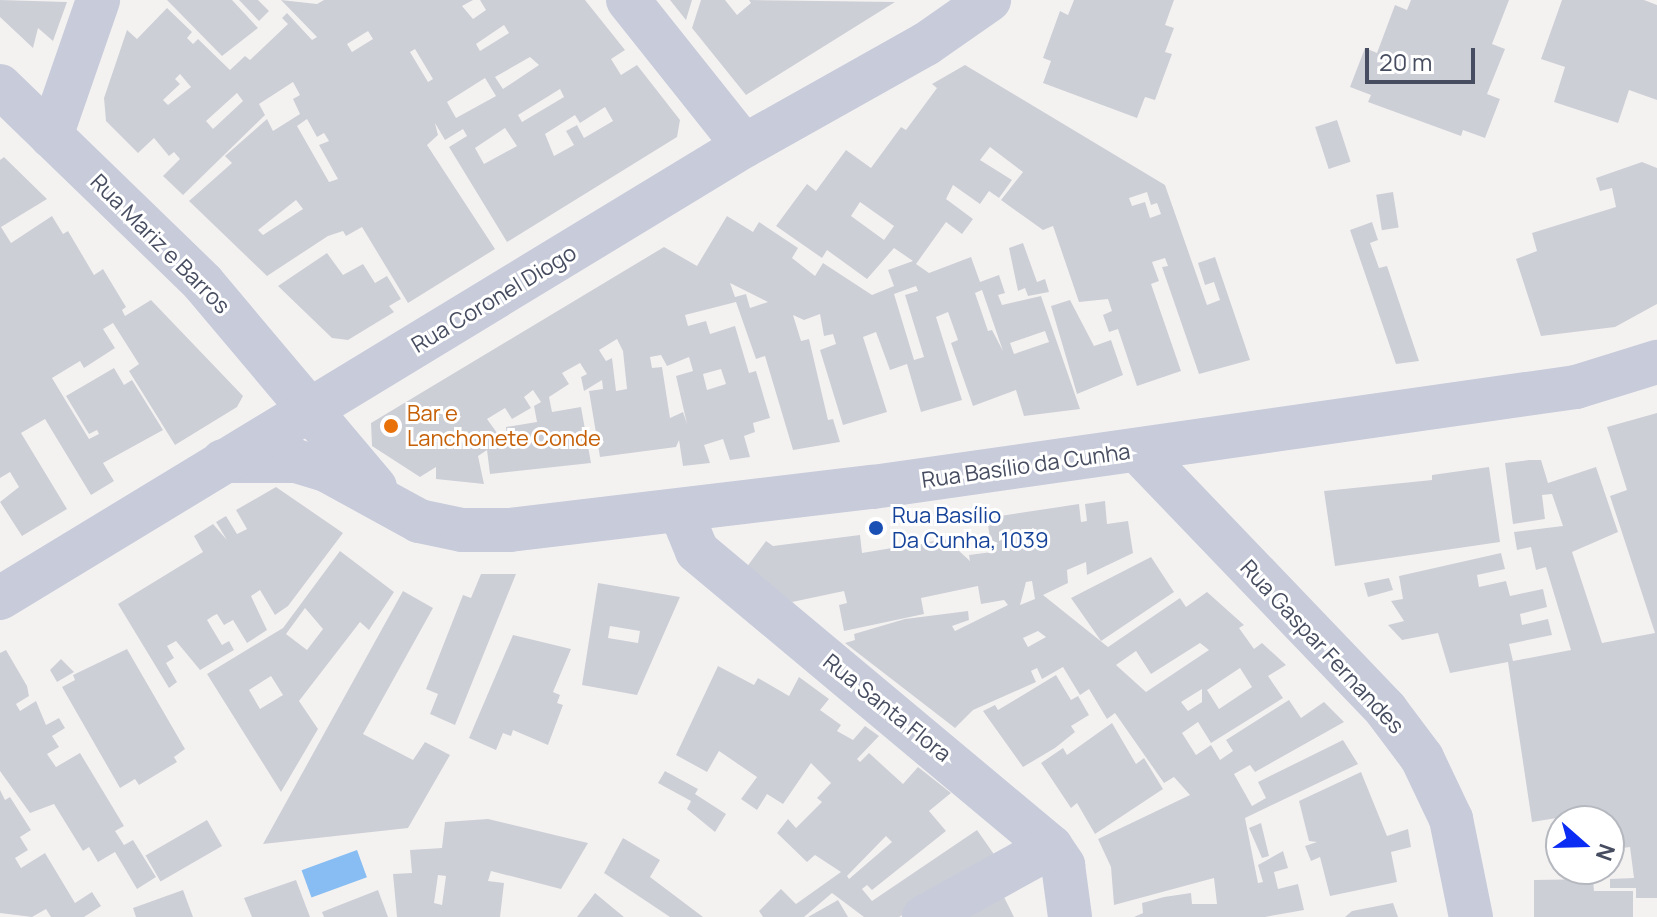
<!DOCTYPE html>
<html>
<head>
<meta charset="utf-8">
<style>
	body { margin:0 }
	#map { position:relative; width:1657px; height:917px; overflow:hidden; background:#f4f2f1; font-family:Manrope,sans-serif }
	div>[style] { position:absolute }
	[style*='--x'] { left:calc(var(--x)*1px); top:calc(var(--y)*1px); width:calc(var(--w)*1px); rotate:calc(var(--a)*1deg) }
	.water>* { inset:0; background:#87bdf3; transform-origin:0 0 }
	.building>* { inset:0; background:#cdcfd7; transform-origin:0 0 }
	.minor>* { height:44px; margin:-22px; padding:0 22px; transform-origin:22px; border-radius:22px; background:#c7cbda }
	.dots>* { width:22px; height:22px; translate:-50% -50%; box-sizing:border-box; border:4px solid #fff; border-radius:50% }
	span { translate:-50% -50%; white-space:nowrap; text-align:center; line-height:1.15; -webkit-text-stroke:6px #fff; paint-order:stroke }
	.street-label { font-size:22px; color:#474d60 }
	.food-label { font-size:22px; color:#c56008 }
	.left { translate:0 -50%; text-align:left }
	.transit-label { font-size:22px; color:#164399 }
	.north { position:absolute; left:1545px; top:805px; width:80px; height:80px; box-sizing:border-box; background:#fff; border:2px solid #b5b8bf; border-radius:50%; rotate:110deg; font-size:22px; font-weight:700; line-height:32px; text-align:center; color:#474d60 }
	.north::after { content:''; display:block; margin:auto; width:28px; height:36px; background:#0b2cf3; clip-path:polygon(50% 0,100% 100%,50% 72%,0 100%) }
	.scale { position:absolute; left:1365px; top:48px; width:110px; height:36px; box-sizing:border-box; border:4px solid #474d60; border-top:0; padding-left:10px; font-size:24px; line-height:28px; white-space:nowrap; color:#474d60; -webkit-text-stroke:6px #fff; paint-order:stroke }
</style>
</head>
<body>
<div id="map">
	<div class="water">
		<div style="left:357px;top:850px;width:29px;height:59px;rotate:70deg"></div>
	</div>
	<div class="building">
		<div style="clip-path:polygon(0 0,67px 2px,53px 41px,38px 28px,33px 48px,0 17px)"></div>
		<div style="clip-path:polygon(167px 0,232px 0,258px 28px,222px 56px)"></div>
		<div style="clip-path:polygon(239px 0,258px 0,269px 11px,259px 21px)"></div>
		<div style="clip-path:polygon(evenodd,281px 0,317px 4px,324px 0,473px 0,462px 6px,473px 19px,486px 10px,480px 0,585px 0,625px 50px,611px 59px,621px 75px,637px 65px,680px 120px,677px 137px,507px 242px,449px 147px,467px 136px,463px 129px,445px 140px,435px 123px,438px 135px,427px 145px,495px 249px,408px 303px,362px 227px,346px 236px,343px 231px,328px 236px,267px 276px,189px 201px,232px 163px,225px 156px,267px 119px,273px 131px,300px 114px,293px 99px,300px 95px,293px 82px,259px 104px,265px 115px,183px 195px,163px 176px,180px 159px,174px 152px,169px 156px,154px 138px,138px 153px,106px 121px,104px 98px,127px 30px,137px 39px,167px 8px,192px 32px,187px 38px,193px 44px,198px 39px,230px 70px,245px 56px,250px 60px,288px 24px,282px 18px,287px 13px,312px 40px,317px 37px,281px 0,504px 25px,509px 33px,480px 51px,476px 44px,504px 25px,281px 0,368px 31px,373px 39px,352px 52px,347px 44px,368px 31px,281px 0,415px 49px,433px 79px,428px 82px,410px 52px,415px 49px,281px 0,530px 57px,539px 65px,503px 89px,495px 77px,530px 57px,281px 0,180px 74px,191px 87px,168px 105px,163px 100px,180px 84px,175px 79px,180px 74px,281px 0,485px 78px,496px 96px,456px 118px,447px 102px,485px 78px,281px 0,560px 89px,564px 97px,522px 122px,518px 115px,560px 89px,281px 0,237px 93px,243px 101px,213px 129px,206px 121px,237px 93px,281px 0,605px 107px,613px 121px,584px 138px,577px 125px,566px 131px,574px 145px,554px 156px,545px 134px,575px 115px,580px 123px,605px 107px,281px 0,307px 119px,317px 137px,324px 133px,329px 141px,319px 145px,338px 179px,329px 182px,297px 126px,307px 119px,281px 0,505px 128px,517px 146px,484px 164px,475px 148px,505px 128px,281px 0,296px 200px,303px 209px,263px 235px,258px 230px,296px 200px)"></div>
		<div style="clip-path:polygon(670px 0,692px 0,686px 20px)"></div>
		<div style="clip-path:polygon(701px 0,725px 0,737px 15px,751px 3px,749px 0,895px 2px,746px 95px,692px 28px)"></div>
		<div style="clip-path:polygon(1074px 0,1174px 0,1165px 25px,1174px 28px,1165px 52px,1172px 54px,1155px 100px,1145px 97px,1137px 118px,1043px 83px,1051px 61px,1043px 58px,1060px 11px,1068px 15px)"></div>
		<div style="clip-path:polygon(1411px 0,1509px 0,1492px 44px,1505px 49px,1487px 94px,1500px 99px,1485px 138px,1463px 130px,1461px 136px,1368px 102px,1371px 95px,1350px 87px,1365px 48px,1377px 53px,1395px 5px,1407px 10px)"></div>
		<div style="clip-path:polygon(1562px 0,1644px 0,1657px 5px,1657px 100px,1629px 90px,1618px 123px,1554px 102px,1565px 67px,1541px 59px)"></div>
		<div style="clip-path:polygon(evenodd,965px 65px,1165px 185px,1207px 305px,1220px 300px,1214px 282px,1205px 285px,1198px 263px,1215px 257px,1250px 360px,1199px 374px,1162px 267px,1168px 266px,1165px 258px,1152px 262px,1159px 281px,1151px 284px,1181px 371px,1137px 386px,1118px 329px,1109px 332px,1103px 315px,1112px 311px,1108px 299px,1079px 302px,1053px 226px,1043px 230px,1001px 200px,1023px 172px,990px 147px,980px 160px,1012px 180px,999px 198px,989px 191px,980px 204px,953px 185px,946px 199px,973px 219px,962px 234px,946px 222px,916px 264px,929px 273px,971px 257px,980px 282px,999px 275px,1005px 293px,998px 295px,1002px 305px,1041px 296px,1080px 409px,1024px 416px,1016px 390px,973px 406px,951px 343px,958px 340px,948px 312px,936px 317px,962px 400px,921px 412px,907px 364px,890px 370px,876px 332px,863px 337px,887px 412px,843px 425px,820px 350px,836px 344px,833px 334px,824px 336px,820px 314px,804px 320px,793px 315px,801px 341px,809px 339px,828px 420px,833px 419px,840px 442px,793px 450px,765px 356px,756px 359px,736px 302px,685px 315px,688px 326px,706px 321px,710px 334px,735px 326px,749px 373px,756px 371px,770px 418px,753px 423px,755px 432px,744px 436px,750px 457px,730px 460px,723px 439px,704px 445px,710px 463px,683px 466px,679px 440px,676px 447px,600px 457px,589px 391px,603px 389px,602px 380px,584px 391px,581px 377px,587px 374px,580px 363px,562px 373px,569px 384px,549px 397px,552px 412px,581px 407px,591px 463px,490px 474px,487px 450px,478px 456px,484px 484px,436px 479px,436px 467px,420px 477px,372px 446px,371px 423px,664px 247px,697px 266px,727px 216px,753px 232px,759px 222px,798px 248px,792px 258px,815px 276px,823px 263px,872px 295px,894px 286px,888px 270px,913px 261px,894px 248px,867px 279px,827px 250px,822px 258px,776px 226px,807px 184px,816px 191px,846px 150px,871px 168px,901px 127px,906px 130px,937px 88px,932px 84px,965px 65px,1147px 192px,1151px 205px,1157px 203px,1161px 214px,1150px 218px,1145px 202px,1132px 206px,1129px 198px,1147px 192px,965px 65px,860px 202px,894px 226px,884px 240px,851px 216px,860px 202px,965px 65px,730px 283px,768px 302px,750px 308px,746px 294px,735px 297px,730px 283px,965px 65px,916px 286px,918px 291px,905px 295px,924px 357px,914px 360px,894px 294px,916px 286px,965px 65px,982px 290px,1003px 351px,992px 330px,988px 331px,975px 293px,982px 290px,965px 65px,1045px 331px,1049px 342px,1014px 354px,1010px 343px,1045px 331px,965px 65px,617px 339px,623px 351px,627px 389px,616px 391px,612px 358px,606px 361px,599px 350px,617px 339px,965px 65px,661px 355px,667px 366px,689px 357px,693px 371px,676px 376px,687px 424px,683px 412px,670px 418px,662px 367px,652px 368px,650px 357px,661px 355px,965px 65px,721px 369px,726px 384px,707px 390px,703px 374px,721px 369px,965px 65px,533px 390px,541px 402px,534px 406px,537px 422px,506px 427px,507px 439px,494px 440px,500px 437px,487px 419px,505px 408px,512px 419px,531px 408px,524px 397px,533px 390px,965px 65px,467px 431px,475px 443px,466px 449px,461px 441px,454px 446px,451px 441px,467px 431px)"></div>
		<div style="left:1337px;top:120px;width:44px;height:23px;rotate:72deg"></div>
		<div style="clip-path:polygon(4px 157px,47px 199px,1px 227px,11px 243px,52px 216px,63px 234px,68px 231px,94px 275px,103px 269px,126px 307px,122px 310px,125px 316px,151px 300px,243px 396px,237px 407px,175px 445px,129px 371px,139px 364px,113px 323px,103px 329px,115px 348px,84px 368px,80px 361px,52px 378px,89px 439px,99px 434px,97px 430px,89px 434px,66px 396px,114px 368px,124px 385px,132px 380px,163px 430px,103px 463px,114px 481px,91px 495px,45px 419px,21px 433px,67px 509px,22px 536px,0 502px,19px 487px,10px 472px,0 478px,0 160px)"></div>
		<div style="clip-path:polygon(1642px 162px,1657px 168px,1657px 304px,1615px 327px,1541px 336px,1516px 259px,1537px 251px,1532px 233px,1616px 207px,1612px 188px,1600px 191px,1596px 178px)"></div>
		<div style="left:1393px;top:192px;width:36px;height:17px;rotate:81deg"></div>
		<div style="clip-path:polygon(1372px 222px,1378px 240px,1370px 243px,1379px 268px,1387px 266px,1419px 361px,1396px 364px,1350px 230px)"></div>
		<div style="clip-path:polygon(1023px 243px,1037px 282px,1045px 279px,1049px 292px,1028px 296px,1025px 288px,1018px 291px,1009px 248px)"></div>
		<div style="clip-path:polygon(327px 253px,343px 275px,363px 264px,375px 283px,387px 276px,401px 299px,389px 306px,394px 312px,348px 340px,332px 338px,278px 286px)"></div>
		<div style="clip-path:polygon(1070px 300px,1094px 346px,1111px 340px,1123px 375px,1077px 394px,1051px 306px)"></div>
		<div style="clip-path:polygon(1657px 413px,1657px 898px,1636px 898px,1636px 888px,1610px 888px,1610px 879px,1634px 878px,1630px 847px,1609px 850px,1609px 821px,1563px 817px,1532px 822px,1508px 662px,1450px 673px,1438px 633px,1402px 640px,1388px 625px,1404px 621px,1391px 601px,1403px 599px,1399px 576px,1501px 553px,1505px 569px,1477px 575px,1479px 587px,1506px 581px,1510px 596px,1543px 589px,1547px 607px,1520px 614px,1522px 625px,1548px 619px,1552px 635px,1509px 644px,1513px 661px,1571px 650px,1546px 567px,1536px 570px,1531px 547px,1517px 550px,1514px 532px,1563px 526px,1552px 494px,1542px 495px,1545px 519px,1513px 524px,1505px 463px,1529px 460px,1541px 460px,1548px 483px,1596px 467px,1618px 532px,1572px 552px,1602px 643px,1655px 633px,1610px 496px,1627px 490px,1607px 427px)"></div>
		<div style="clip-path:polygon(1489px 467px,1500px 542px,1335px 566px,1324px 491px,1432px 480px,1432px 475px)"></div>
		<div style="clip-path:polygon(276px 487px,343px 533px,288px 606px,275px 615px,260px 590px,251px 596px,267px 630px,247px 643px,233px 620px,224px 625px,217px 614px,213px 616px,207px 620px,222px 645px,229px 641px,234px 650px,200px 670px,176px 641px,167px 646px,174px 658px,166px 663px,177px 682px,169px 688px,118px 604px,203px 552px,194px 536px,213px 524px,227px 540px,216px 522px,226px 516px,237px 534px,247px 529px,236px 510px)"></div>
		<div style="clip-path:polygon(evenodd,1105px 501px,1107px 524px,1128px 521px,1133px 553px,1087px 575px,1086px 562px,1067px 570px,1068px 583px,1043px 595px,1108px 647px,1180px 598px,1186px 607px,1207px 592px,1244px 625px,1239px 628px,1254px 649px,1262px 643px,1286px 665px,1268px 676px,1283px 698px,1211px 743px,1198px 722px,1182px 733px,1196px 755px,1211px 745px,1220px 760px,1233px 751px,1226px 740px,1289px 700px,1301px 718px,1324px 702px,1344px 722px,1255px 772px,1250px 765px,1234px 774px,1252px 806px,1266px 798px,1258px 782px,1343px 740px,1358px 764px,1245px 818px,1258px 883px,1263px 882px,1258px 865px,1283px 851px,1288px 868px,1274px 872px,1278px 889px,1298px 884px,1304px 910px,1265px 917px,1134px 917px,1143px 913px,1142px 903px,1164px 897px,1191px 893px,1192px 904px,1217px 904px,1214px 878px,1114px 905px,1111px 867px,1098px 839px,1190px 795px,1174px 777px,1164px 783px,1115px 713px,1107px 719px,1089px 689px,1080px 695px,1063px 667px,1042px 679px,1037px 668px,1031px 671px,1036px 682px,973px 710px,955px 728px,845px 643px,855px 640px,854px 634px,905px 619px,968px 611px,969px 620px,952px 626px,955px 631px,1008px 605px,1004px 600px,981px 604px,978px 586px,921px 598px,924px 614px,844px 631px,839px 605px,847px 603px,844px 591px,792px 602px,746px 568px,766px 541px,773px 546px,860px 535px,862px 553px,946px 539px,970px 561px,969px 555px,992px 552px,987px 518px,1079px 504px,1081px 522px,1087px 521px,1085px 504px,1105px 501px,1032px 581px,1035px 599px,1020px 605px,1026px 582px,1032px 581px,1105px 501px,1038px 631px,1046px 637px,1028px 647px,1023px 638px,1038px 631px,1105px 501px,1200px 643px,1209px 650px,1146px 692px,1116px 665px,1136px 651px,1151px 674px,1200px 643px,1105px 501px,1240px 668px,1252px 687px,1219px 709px,1207px 690px,1240px 668px,1105px 501px,1202px 689px,1202px 702px,1188px 711px,1181px 702px,1202px 689px)"></div>
		<div style="clip-path:polygon(evenodd,340px 551px,394px 592px,369px 630px,360px 622px,299px 701px,318px 729px,281px 792px,207px 674px,283px 628px,340px 551px,305px 608px,323px 629px,307px 650px,286px 634px,305px 608px,340px 551px,271px 676px,283px 695px,260px 709px,249px 690px,271px 676px)"></div>
		<div style="clip-path:polygon(1151px 557px,1174px 592px,1101px 641px,1071px 598px)"></div>
		<div style="clip-path:polygon(481px 574px,516px 574px,455px 725px,430px 714px,438px 694px,426px 689px,463px 595px,471px 598px)"></div>
		<div style="clip-path:polygon(1389px 578px,1393px 590px,1368px 597px,1364px 583px)"></div>
		<div style="clip-path:polygon(evenodd,598px 583px,680px 597px,637px 695px,582px 685px,598px 583px,610px 626px,640px 631px,638px 643px,608px 638px,610px 626px)"></div>
		<div style="clip-path:polygon(403px 591px,433px 608px,363px 734px,413px 760px,425px 742px,450px 755px,408px 828px,263px 844px)"></div>
		<div style="clip-path:polygon(513px 635px,571px 649px,553px 692px,560px 695px,557px 703px,563px 705px,548px 745px,513px 730px,511px 736px,503px 733px,496px 750px,469px 738px)"></div>
		<div style="clip-path:polygon(127px 649px,185px 749px,174px 757px,177px 762px,139px 785px,135px 779px,120px 788px,62px 687px,75px 680px,73px 675px)"></div>
		<div style="clip-path:polygon(6px 650px,27px 686px,29px 696px,16px 704px,20px 711px,36px 701px,46px 725px,59px 718px,65px 728px,52px 736px,59px 747px,47px 754px,56px 767px,80px 753px,124px 826px,115px 831px,124px 845px,133px 840px,156px 877px,137px 889px,115px 852px,98px 862px,89px 847px,83px 851px,54px 804px,30px 813px,0 771px,0 653px)"></div>
		<div style="clip-path:polygon(61px 659px,74px 672px,57px 682px,50px 670px)"></div>
		<div style="clip-path:polygon(evenodd,718px 666px,754px 685px,758px 678px,789px 696px,799px 677px,829px 699px,820px 710px,841px 725px,837px 731px,853px 740px,865px 726px,879px 736px,857px 759px,860px 762px,869px 753px,903px 784px,918px 767px,951px 793px,929px 811px,946px 831px,872px 890px,867px 885px,862px 889px,872px 901px,977px 830px,998px 860px,899px 917px,864px 917px,832px 893px,804px 917px,763px 917px,759px 911px,781px 889px,796px 904px,841px 872px,815px 855px,807px 862px,777px 833px,788px 819px,796px 828px,822px 802px,817px 798px,831px 783px,811px 763px,783px 804px,767px 794px,757px 810px,741px 799px,757px 777px,719px 751px,707px 772px,676px 755px,718px 666px,886px 836px,892px 842px,849px 879px,847px 876px,886px 836px)"></div>
		<div style="clip-path:polygon(1056px 675px,1071px 700px,1078px 696px,1089px 715px,1071px 726px,1075px 732px,1055px 748px,1023px 767px,983px 711px,995px 705px,998px 710px)"></div>
		<div style="clip-path:polygon(1112px 723px,1136px 764px,1144px 758px,1163px 789px,1095px 834px,1077px 803px,1071px 808px,1041px 763px,1063px 748px,1067px 755px)"></div>
		<div style="clip-path:polygon(665px 771px,698px 789px,695px 794px,726px 814px,715px 832px,687px 809px,691px 801px,658px 783px)"></div>
		<div style="clip-path:polygon(1361px 772px,1387px 836px,1408px 829px,1411px 847px,1391px 852px,1397px 882px,1330px 896px,1320px 857px,1311px 861px,1305px 846px,1317px 842px,1309px 841px,1299px 801px)"></div>
		<div style="clip-path:polygon(0 790px,5px 800px,10px 797px,31px 830px,20px 837px,28px 850px,15px 858px,21px 868px,45px 853px,75px 903px,92px 892px,101px 906px,84px 917px,51px 917px,46px 909px,32px 917px,0 913px)"></div>
		<div style="clip-path:polygon(evenodd,488px 819px,588px 843px,561px 889px,491px 871px,488px 881px,504px 883px,500px 917px,397px 917px,393px 874px,412px 873px,410px 850px,442px 848px,445px 822px,488px 819px,438px 875px,446px 876px,442px 905px,434px 903px,438px 875px)"></div>
		<div style="left:207px;top:820px;width:30px;height:71px;rotate:60deg"></div>
		<div style="clip-path:polygon(1261px 823px,1269px 856px,1262px 858px,1249px 828px)"></div>
		<div style="clip-path:polygon(623px 838px,660px 860px,650px 877px,703px 917px,670px 917px,604px 873px)"></div>
		<div style="clip-path:polygon(1593px 879px,1594px 891px,1633px 891px,1633px 917px,1534px 917px,1534px 880px)"></div>
		<div style="clip-path:polygon(296px 880px,310px 917px,252px 917px,244px 898px)"></div>
		<div style="clip-path:polygon(1000px 889px,1014px 917px,969px 917px)"></div>
		<div style="clip-path:polygon(183px 890px,193px 917px,136px 917px,133px 908px)"></div>
		<div style="clip-path:polygon(378px 890px,388px 917px,324px 917px,322px 912px)"></div>
		<div style="clip-path:polygon(595px 893px,613px 908px,624px 917px,577px 917px)"></div>
		<div style="clip-path:polygon(838px 900px,848px 917px,808px 917px)"></div>
		<div style="clip-path:polygon(1393px 903px,1398px 917px,1345px 917px,1352px 911px)"></div>
	</div>
	<div class="minor">
		<div style="--x:628;--y:0;--w:186;--a:51.5"></div>
		<div style="--x:0;--y:86;--w:283;--a:44.1"></div>
		<div style="--x:203;--y:283;--w:267;--a:49.9"></div>
		<div style="--x:51;--y:136;--w:144;--a:-70.9"></div>
		<div style="--x:1138;--y:451;--w:359;--a:46.2"></div>
		<div style="--x:1386;--y:710;--w:60;--a:53.1"></div>
		<div style="--x:1422;--y:758;--w:68;--a:64.6"></div>
		<div style="--x:1451;--y:819;--w:100;--a:78.5"></div>
		<div style="--x:223;--y:461;--w:73;--a:0"></div>
		<div style="--x:296;--y:461;--w:31;--a:17"></div>
		<div style="--x:326;--y:470;--w:106;--a:28.7"></div>
		<div style="--x:419;--y:521;--w:44;--a:11.8"></div>
		<div style="--x:462;--y:530;--w:48;--a:0"></div>
		<div style="--x:510;--y:530;--w:366;--a:-6.8"></div>
		<div style="--x:873;--y:487;--w:710;--a:-8.1"></div>
		<div style="--x:1576;--y:387;--w:85;--a:-17.2"></div>
		<div style="--x:681;--y:512;--w:42;--a:67.7"></div>
		<div style="--x:697;--y:551;--w:461;--a:39.9"></div>
		<div style="--x:1051;--y:847;--w:22;--a:56"></div>
		<div style="--x:1063;--y:865;--w:52;--a:82.3"></div>
		<div style="--x:0;--y:598;--w:871;--a:-31.28"></div>
		<div style="--x:744;--y:146;--w:209;--a:-29.3"></div>
		<div style="--x:926;--y:44;--w:77;--a:-34.9"></div>
		<div style="--x:924;--y:917;--w:145;--a:-28.9"></div>
	</div>
	<div class="dots">
		<div style="left:391px;top:426px;background:#e8710a"></div>
		<div style="left:876px;top:528px;background:#1a4fb4"></div>
	</div>
	<div class="street-label">
		<span style="left:160px;top:244px;rotate:45deg">Rua Mariz e Barros</span>
		<span style="left:494px;top:299px;rotate:-31deg">Rua Coronel Diogo</span>
		<span style="left:1026px;top:466px;rotate:-8deg">Rua Basílio da Cunha</span>
		<span style="left:1322px;top:647px;rotate:47deg">Rua Gaspar Fernandes</span>
		<span style="left:887px;top:708px;rotate:39deg">Rua Santa Flora</span>
	</div>
	<div class="food-label">
		<span class="left" style="left:407px;top:426px">Bar e<br>Lanchonete Conde</span>
	</div>
	<div class="transit-label">
		<span class="left" style="left:892px;top:528px">Rua Basílio<br>Da Cunha, 1039</span>
	</div>
	<div class="north">N</div>
	<div class="scale">20 m</div>
</div>
</body>
</html>
